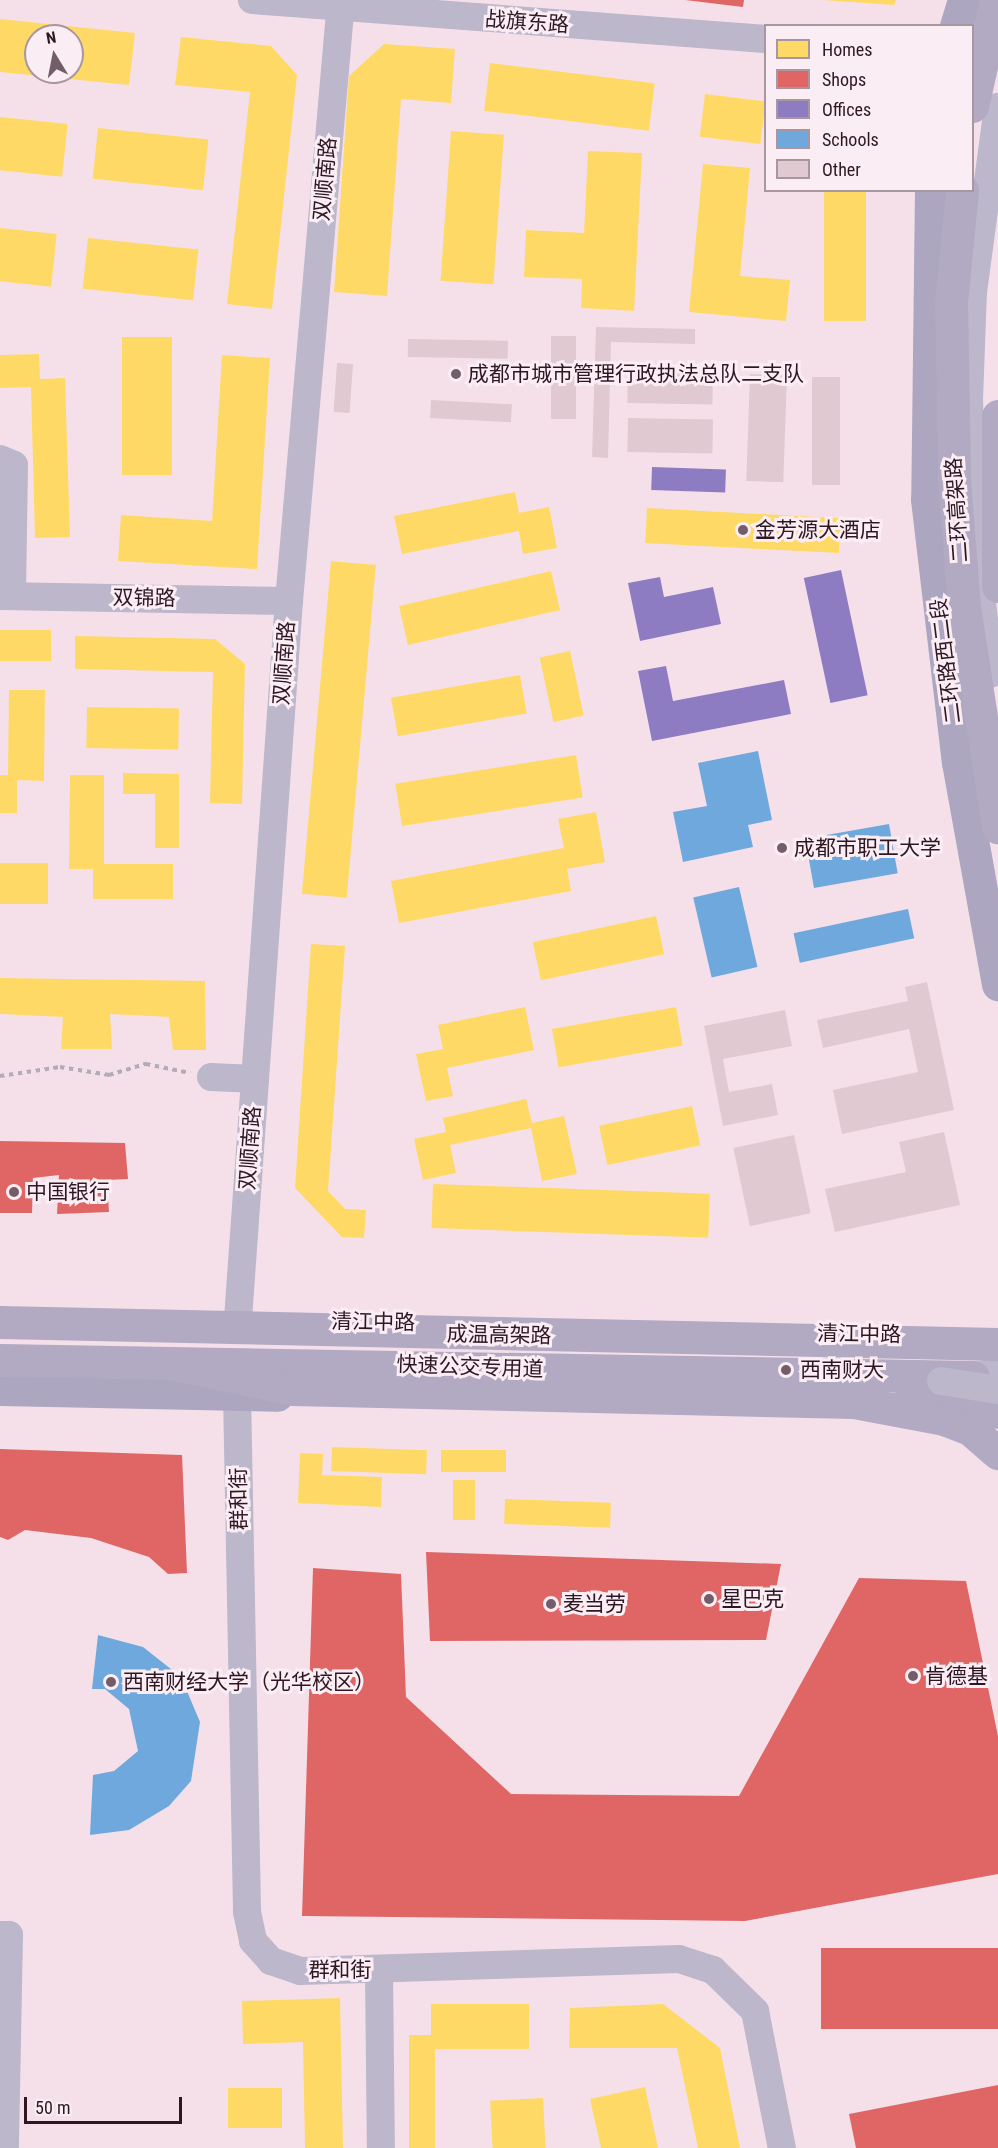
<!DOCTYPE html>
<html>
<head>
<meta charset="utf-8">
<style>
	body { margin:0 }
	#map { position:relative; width:998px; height:2148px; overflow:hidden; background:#f5e0ea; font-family:"Roboto Condensed","Noto Sans SC",sans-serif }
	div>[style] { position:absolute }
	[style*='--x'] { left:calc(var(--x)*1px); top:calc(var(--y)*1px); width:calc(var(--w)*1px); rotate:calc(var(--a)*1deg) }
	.homes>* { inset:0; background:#ffd966; transform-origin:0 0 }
	.shops>* { inset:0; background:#e06666; transform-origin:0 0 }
	.offices>* { inset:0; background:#8e7cc3; transform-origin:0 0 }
	.schools>* { inset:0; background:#6fa8dc; transform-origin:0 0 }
	.building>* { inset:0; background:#e0c9d1; transform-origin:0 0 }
	.path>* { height:4px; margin-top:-2px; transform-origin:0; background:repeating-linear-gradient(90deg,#b3abba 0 4.5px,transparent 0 9px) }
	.minor>* { height:28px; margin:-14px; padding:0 14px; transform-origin:14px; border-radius:14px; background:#bcb7cb }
	.major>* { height:33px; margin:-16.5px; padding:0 16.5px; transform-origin:16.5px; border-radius:16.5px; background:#aca6c0 }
	.highway>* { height:33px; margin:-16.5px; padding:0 16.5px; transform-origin:16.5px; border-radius:16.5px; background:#b2a9c2 }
	.minor-bridge>* { height:28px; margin:-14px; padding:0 14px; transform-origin:14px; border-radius:14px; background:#bcb7cb }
	.highway-bridge>* { height:33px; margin:-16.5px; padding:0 16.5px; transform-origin:16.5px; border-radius:16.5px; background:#b2a9c2 }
	.dots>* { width:16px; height:16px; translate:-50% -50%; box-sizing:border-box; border:3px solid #faedf3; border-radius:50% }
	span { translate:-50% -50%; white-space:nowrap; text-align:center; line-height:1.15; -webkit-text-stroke:6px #faedf3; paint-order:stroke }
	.street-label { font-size:21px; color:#2d1723 }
	.poi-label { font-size:21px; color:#2d1723 }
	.left { translate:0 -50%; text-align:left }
	.legend { position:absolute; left:764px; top:24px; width:210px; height:168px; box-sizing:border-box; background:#faedf3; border:2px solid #a897a0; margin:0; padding:8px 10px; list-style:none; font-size:18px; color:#2d1723 }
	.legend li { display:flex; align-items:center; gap:12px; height:30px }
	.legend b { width:30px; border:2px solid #a897a0 }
	.north { position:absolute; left:24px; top:24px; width:60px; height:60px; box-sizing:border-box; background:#faedf3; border:2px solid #a897a0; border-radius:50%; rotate:350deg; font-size:16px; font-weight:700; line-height:24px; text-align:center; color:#2d1723 }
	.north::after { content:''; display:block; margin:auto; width:21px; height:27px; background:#735d69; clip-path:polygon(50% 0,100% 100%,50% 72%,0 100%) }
	.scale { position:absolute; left:24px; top:2097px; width:158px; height:27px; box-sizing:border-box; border:3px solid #2d1723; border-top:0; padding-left:8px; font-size:18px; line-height:21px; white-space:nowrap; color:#2d1723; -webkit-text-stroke:4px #faedf3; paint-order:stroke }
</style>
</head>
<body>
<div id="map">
	<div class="homes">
		<div style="clip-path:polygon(823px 0,896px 0,894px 5px)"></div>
		<div style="clip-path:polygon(evenodd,0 19px,135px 33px,129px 85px,0 72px,0 19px,36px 36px,72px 36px,72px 72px,36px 72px,36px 36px)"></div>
		<div style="clip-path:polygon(181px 37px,271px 46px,297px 75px,272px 309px,227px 304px,250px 92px,175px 85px)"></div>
		<div style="clip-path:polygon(384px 44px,455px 49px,451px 103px,401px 99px,387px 296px,334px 292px,349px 76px)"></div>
		<div style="left:490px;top:63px;width:166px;height:48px;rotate:7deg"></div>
		<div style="left:705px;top:94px;width:61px;height:43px;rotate:7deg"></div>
		<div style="left:0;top:117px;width:68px;height:53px;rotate:6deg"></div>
		<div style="left:98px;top:128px;width:111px;height:51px;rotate:6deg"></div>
		<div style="left:451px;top:131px;width:53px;height:150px;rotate:4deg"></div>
		<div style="clip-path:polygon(588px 151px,642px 153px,634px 311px,581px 308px,582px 279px,524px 277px,526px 230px,584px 233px)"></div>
		<div style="clip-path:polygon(703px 164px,750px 168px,740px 276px,790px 280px,786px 321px,689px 312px)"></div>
		<div style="left:824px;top:190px;width:42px;height:131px"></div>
		<div style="left:0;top:228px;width:57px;height:53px;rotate:6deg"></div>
		<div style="left:88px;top:238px;width:111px;height:51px;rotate:6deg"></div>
		<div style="left:172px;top:337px;width:138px;height:50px;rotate:90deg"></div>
		<div style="clip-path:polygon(39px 354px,40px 379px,65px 378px,70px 537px,35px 538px,31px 387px,0 388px,0 355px)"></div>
		<div style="clip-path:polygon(222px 355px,270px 358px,257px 569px,118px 561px,121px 515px,212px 521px)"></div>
		<div style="clip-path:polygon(515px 492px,519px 513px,549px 507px,557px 548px,523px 554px,519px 531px,402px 554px,394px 516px)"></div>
		<div style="left:647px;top:508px;width:194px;height:35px;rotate:3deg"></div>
		<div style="left:331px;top:561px;width:45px;height:334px;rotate:5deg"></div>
		<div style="left:551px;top:571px;width:40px;height:156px;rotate:77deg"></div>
		<div style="left:0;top:630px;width:51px;height:31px"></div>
		<div style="clip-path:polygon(75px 636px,215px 639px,245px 664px,242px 804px,210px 803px,213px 672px,75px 669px)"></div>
		<div style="left:570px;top:651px;width:66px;height:31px;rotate:78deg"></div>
		<div style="left:520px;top:675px;width:39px;height:131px;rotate:80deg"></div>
		<div style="clip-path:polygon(9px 690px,45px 690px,44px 781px,17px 780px,17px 813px,0 813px,0 775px,8px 775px)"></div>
		<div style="left:87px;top:707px;width:92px;height:41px;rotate:1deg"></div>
		<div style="left:576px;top:755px;width:43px;height:183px;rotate:81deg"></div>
		<div style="clip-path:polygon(123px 773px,179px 774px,179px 848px,155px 848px,155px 794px,123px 794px)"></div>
		<div style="clip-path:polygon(70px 775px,104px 775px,104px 864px,173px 864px,173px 899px,93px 899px,93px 869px,69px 869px)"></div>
		<div style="clip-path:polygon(596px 812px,605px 862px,567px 869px,571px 891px,399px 923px,391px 881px,564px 848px,558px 819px)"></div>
		<div style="left:0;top:863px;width:48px;height:41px"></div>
		<div style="left:656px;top:916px;width:39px;height:126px;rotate:78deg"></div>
		<div style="clip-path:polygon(311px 944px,345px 946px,328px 1191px,345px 1209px,366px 1210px,364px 1238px,342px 1237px,295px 1188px)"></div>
		<div style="clip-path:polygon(0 978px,205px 981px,206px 1050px,173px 1050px,169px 1017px,110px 1014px,112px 1049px,61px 1049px,63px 1017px,0 1014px)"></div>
		<div style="clip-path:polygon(525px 1007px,534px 1050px,447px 1068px,453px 1096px,426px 1101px,416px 1054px,443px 1049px,438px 1025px)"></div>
		<div style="left:676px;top:1007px;width:39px;height:126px;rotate:80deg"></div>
		<div style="clip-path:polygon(526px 1099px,532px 1123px,564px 1116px,577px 1174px,542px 1181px,531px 1128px,450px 1145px,456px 1173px,423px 1180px,414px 1139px,446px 1132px,443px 1118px)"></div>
		<div style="left:692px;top:1106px;width:40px;height:95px;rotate:78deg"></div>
		<div style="left:433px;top:1184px;width:277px;height:44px;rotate:2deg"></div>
		<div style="left:332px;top:1447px;width:95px;height:24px;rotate:2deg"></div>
		<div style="left:441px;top:1450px;width:65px;height:22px"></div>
		<div style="clip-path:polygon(300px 1453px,323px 1454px,322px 1475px,382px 1477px,381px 1507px,298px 1503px)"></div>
		<div style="left:453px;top:1480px;width:22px;height:40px"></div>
		<div style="left:505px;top:1499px;width:106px;height:25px;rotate:2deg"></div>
		<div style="clip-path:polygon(340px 1998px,343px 2148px,305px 2148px,303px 2042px,243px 2044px,242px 2001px)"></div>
		<div style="clip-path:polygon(431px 2004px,529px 2004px,529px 2049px,435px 2049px,435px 2148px,409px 2148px,409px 2035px,431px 2035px)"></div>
		<div style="clip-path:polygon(663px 2004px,720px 2048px,740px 2148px,698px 2148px,677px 2048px,569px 2048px,570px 2008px)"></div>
		<div style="clip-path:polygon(645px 2087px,658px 2148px,601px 2148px,590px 2099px)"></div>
		<div style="left:282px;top:2088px;width:40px;height:54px;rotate:90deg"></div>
		<div style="left:543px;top:2098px;width:50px;height:53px;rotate:87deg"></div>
	</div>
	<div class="shops">
		<div style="clip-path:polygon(685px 0,744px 0,743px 7px)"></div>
		<div style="clip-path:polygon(0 1141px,125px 1143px,128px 1179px,107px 1180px,109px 1212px,57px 1214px,59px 1175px,33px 1178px,32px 1213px,0 1213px)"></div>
		<div style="clip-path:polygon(0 1449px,182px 1455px,187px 1573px,168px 1574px,149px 1557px,91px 1538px,25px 1530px,8px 1540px,0 1537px)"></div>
		<div style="clip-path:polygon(426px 1552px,781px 1564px,766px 1640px,430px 1641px)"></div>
		<div style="clip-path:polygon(313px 1568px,401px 1574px,406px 1697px,511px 1794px,739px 1796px,859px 1578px,966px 1581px,998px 1736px,998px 1874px,745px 1921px,302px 1916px)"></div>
		<div style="left:998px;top:1948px;width:81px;height:177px;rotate:90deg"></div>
		<div style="clip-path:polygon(998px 2085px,998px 2148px,856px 2148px,849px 2114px)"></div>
	</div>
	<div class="offices">
		<div style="left:652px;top:467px;width:74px;height:23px;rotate:2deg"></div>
		<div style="left:841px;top:570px;width:128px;height:38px;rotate:78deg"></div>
		<div style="clip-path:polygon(660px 577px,664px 597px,713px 587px,721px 624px,640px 641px,628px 583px)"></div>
		<div style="clip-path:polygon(666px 666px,673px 701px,784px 680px,791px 714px,652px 741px,638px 671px)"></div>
	</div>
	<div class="schools">
		<div style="clip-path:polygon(758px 751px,772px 820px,748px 825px,753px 847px,683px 862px,673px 812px,707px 806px,698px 763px)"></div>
		<div style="left:889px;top:824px;width:50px;height:85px;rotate:80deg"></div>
		<div style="left:739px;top:887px;width:82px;height:47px;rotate:77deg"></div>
		<div style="left:908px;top:909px;width:30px;height:117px;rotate:78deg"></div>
		<div style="clip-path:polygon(98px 1635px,143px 1647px,181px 1677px,200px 1722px,191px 1781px,169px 1806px,129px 1830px,90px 1835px,93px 1775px,114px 1771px,138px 1751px,129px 1709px,105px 1689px,92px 1689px)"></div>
	</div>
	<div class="building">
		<div style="clip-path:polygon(596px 327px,695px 329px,695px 344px,611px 342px,608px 458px,592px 457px)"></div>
		<div style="left:551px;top:336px;width:25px;height:83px"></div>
		<div style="left:408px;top:339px;width:100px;height:18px;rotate:1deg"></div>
		<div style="left:337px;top:363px;width:16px;height:49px;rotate:4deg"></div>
		<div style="left:628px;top:368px;width:85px;height:35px;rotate:1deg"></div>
		<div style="left:750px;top:374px;width:37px;height:107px;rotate:2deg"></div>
		<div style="left:812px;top:377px;width:28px;height:108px"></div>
		<div style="left:431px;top:400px;width:81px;height:18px;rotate:3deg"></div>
		<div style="left:628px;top:418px;width:85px;height:34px;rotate:1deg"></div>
		<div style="clip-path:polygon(927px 982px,954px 1110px,842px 1134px,833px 1090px,918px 1072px,909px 1029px,823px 1048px,817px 1020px,908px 1001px,905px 987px)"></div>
		<div style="clip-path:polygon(785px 1010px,792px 1046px,723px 1059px,729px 1092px,772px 1084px,778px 1115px,723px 1126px,704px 1026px)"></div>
		<div style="clip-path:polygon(944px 1132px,960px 1205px,835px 1232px,825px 1189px,906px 1172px,899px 1142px)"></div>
		<div style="left:794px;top:1135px;width:80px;height:62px;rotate:78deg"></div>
	</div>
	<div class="path">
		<div style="--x:0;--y:1076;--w:61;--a:-8.5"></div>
		<div style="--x:60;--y:1067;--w:50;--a:9.3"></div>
		<div style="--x:109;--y:1075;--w:39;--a:-17"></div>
		<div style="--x:146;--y:1064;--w:45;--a:11.6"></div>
	</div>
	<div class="minor">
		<div style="--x:252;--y:0;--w:515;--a:4.34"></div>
		<div style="--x:0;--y:459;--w:15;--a:23"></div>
		<div style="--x:14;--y:465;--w:131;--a:90.9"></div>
		<div style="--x:0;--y:596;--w:289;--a:1"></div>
		<div style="--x:990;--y:674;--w:163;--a:-96.3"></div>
		<div style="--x:972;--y:512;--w:112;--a:-91.5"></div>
		<div style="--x:969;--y:400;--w:108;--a:-87.9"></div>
		<div style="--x:973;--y:292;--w:187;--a:-82.3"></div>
		<div style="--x:211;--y:1077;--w:44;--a:2.6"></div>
		<div style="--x:238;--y:1319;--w:720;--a:-85.94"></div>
		<div style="--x:289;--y:601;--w:603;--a:-85.05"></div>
		<div style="--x:950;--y:1380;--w:49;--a:-9.5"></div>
		<div style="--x:237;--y:1394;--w:518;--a:88.89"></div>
		<div style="--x:247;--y:1912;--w:30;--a:78"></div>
		<div style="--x:253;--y:1941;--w:27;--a:48"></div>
		<div style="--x:271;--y:1961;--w:31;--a:19"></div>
		<div style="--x:300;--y:1971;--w:379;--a:-1.8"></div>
		<div style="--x:679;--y:1959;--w:36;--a:18"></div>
		<div style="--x:713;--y:1970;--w:59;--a:44.3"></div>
		<div style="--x:755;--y:2011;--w:140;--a:78.9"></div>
		<div style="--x:0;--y:1935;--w:9;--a:0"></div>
		<div style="--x:9;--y:1935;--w:213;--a:91.1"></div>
		<div style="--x:379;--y:1970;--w:178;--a:89.4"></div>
	</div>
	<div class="major">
		<div style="--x:956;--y:26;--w:27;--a:-73"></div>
		<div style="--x:931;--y:190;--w:309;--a:90.7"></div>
		<div style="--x:927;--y:499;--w:265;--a:83.3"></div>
		<div style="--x:958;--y:762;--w:226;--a:79.8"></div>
		<div style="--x:0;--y:1389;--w:277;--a:1.2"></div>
	</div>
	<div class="highway">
		<div style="--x:962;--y:190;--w:114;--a:95.6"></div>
		<div style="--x:951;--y:303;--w:177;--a:89"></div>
		<div style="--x:954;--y:480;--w:127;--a:85.5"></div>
		<div style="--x:964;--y:607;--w:223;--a:81.2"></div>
		<div style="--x:998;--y:416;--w:170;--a:90"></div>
		<div style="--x:0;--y:1322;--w:998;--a:1.26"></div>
		<div style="--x:0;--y:1360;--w:973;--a:1"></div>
		<div style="--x:907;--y:1403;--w:91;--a:5.6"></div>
	</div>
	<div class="minor-bridge">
		<div style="--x:941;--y:1381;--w:58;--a:9"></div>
	</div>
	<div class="highway-bridge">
		<div style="--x:972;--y:106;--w:109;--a:-77.2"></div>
		<div style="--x:170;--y:1363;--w:125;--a:12"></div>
		<div style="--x:292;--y:1389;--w:562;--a:1.33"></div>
		<div style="--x:854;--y:1402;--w:92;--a:10.7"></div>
		<div style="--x:944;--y:1419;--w:28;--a:21"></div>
		<div style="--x:970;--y:1429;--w:37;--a:41"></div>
	</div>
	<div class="dots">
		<div style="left:456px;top:374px;background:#735d69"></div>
		<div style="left:743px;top:530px;background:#735d69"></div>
		<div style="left:782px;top:848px;background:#735d69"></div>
		<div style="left:14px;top:1192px;background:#735d69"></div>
		<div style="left:786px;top:1370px;background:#735d69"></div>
		<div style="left:709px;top:1599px;background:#735d69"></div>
		<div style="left:551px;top:1604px;background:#735d69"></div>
		<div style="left:913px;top:1676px;background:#735d69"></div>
		<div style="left:111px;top:1682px;background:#735d69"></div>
	</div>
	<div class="street-label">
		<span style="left:527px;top:22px;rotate:4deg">战旗东路</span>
		<span style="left:325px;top:179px;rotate:-85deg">双顺南路</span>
		<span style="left:957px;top:510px;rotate:-94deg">二环高架路</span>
		<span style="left:144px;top:598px;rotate:1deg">双锦路</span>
		<span style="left:946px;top:661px;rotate:-97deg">二环路西二段</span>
		<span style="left:284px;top:663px;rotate:-86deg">双顺南路</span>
		<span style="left:250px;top:1148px;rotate:-86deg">双顺南路</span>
		<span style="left:373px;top:1322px;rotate:1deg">清江中路</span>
		<span style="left:859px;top:1334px;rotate:1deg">清江中路</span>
		<span style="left:499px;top:1335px;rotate:1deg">成温高架路</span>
		<span style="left:470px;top:1367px;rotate:2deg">快速公交专用道</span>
		<span style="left:239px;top:1499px;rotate:-91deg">群和街</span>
		<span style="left:340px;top:1970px">群和街</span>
	</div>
	<div class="poi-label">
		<span class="left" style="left:468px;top:374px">成都市城市管理行政执法总队二支队</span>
		<span class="left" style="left:755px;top:530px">金芳源大酒店</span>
		<span class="left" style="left:794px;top:848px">成都市职工大学</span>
		<span class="left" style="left:26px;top:1192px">中国银行</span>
		<span class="left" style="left:800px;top:1370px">西南财大</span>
		<span class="left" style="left:721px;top:1599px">星巴克</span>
		<span class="left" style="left:563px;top:1604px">麦当劳</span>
		<span class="left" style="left:925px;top:1676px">肯德基</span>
		<span class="left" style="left:123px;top:1682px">西南财经大学（光华校区）</span>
	</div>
	<ul class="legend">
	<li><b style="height:16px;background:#ffd966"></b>Homes</li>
	<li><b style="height:16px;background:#e06666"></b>Shops</li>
	<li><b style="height:16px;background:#8e7cc3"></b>Offices</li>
	<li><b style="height:16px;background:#6fa8dc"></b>Schools</li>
	<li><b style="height:16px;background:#e0c9d1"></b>Other</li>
	</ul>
	<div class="north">N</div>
	<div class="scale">50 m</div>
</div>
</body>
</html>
